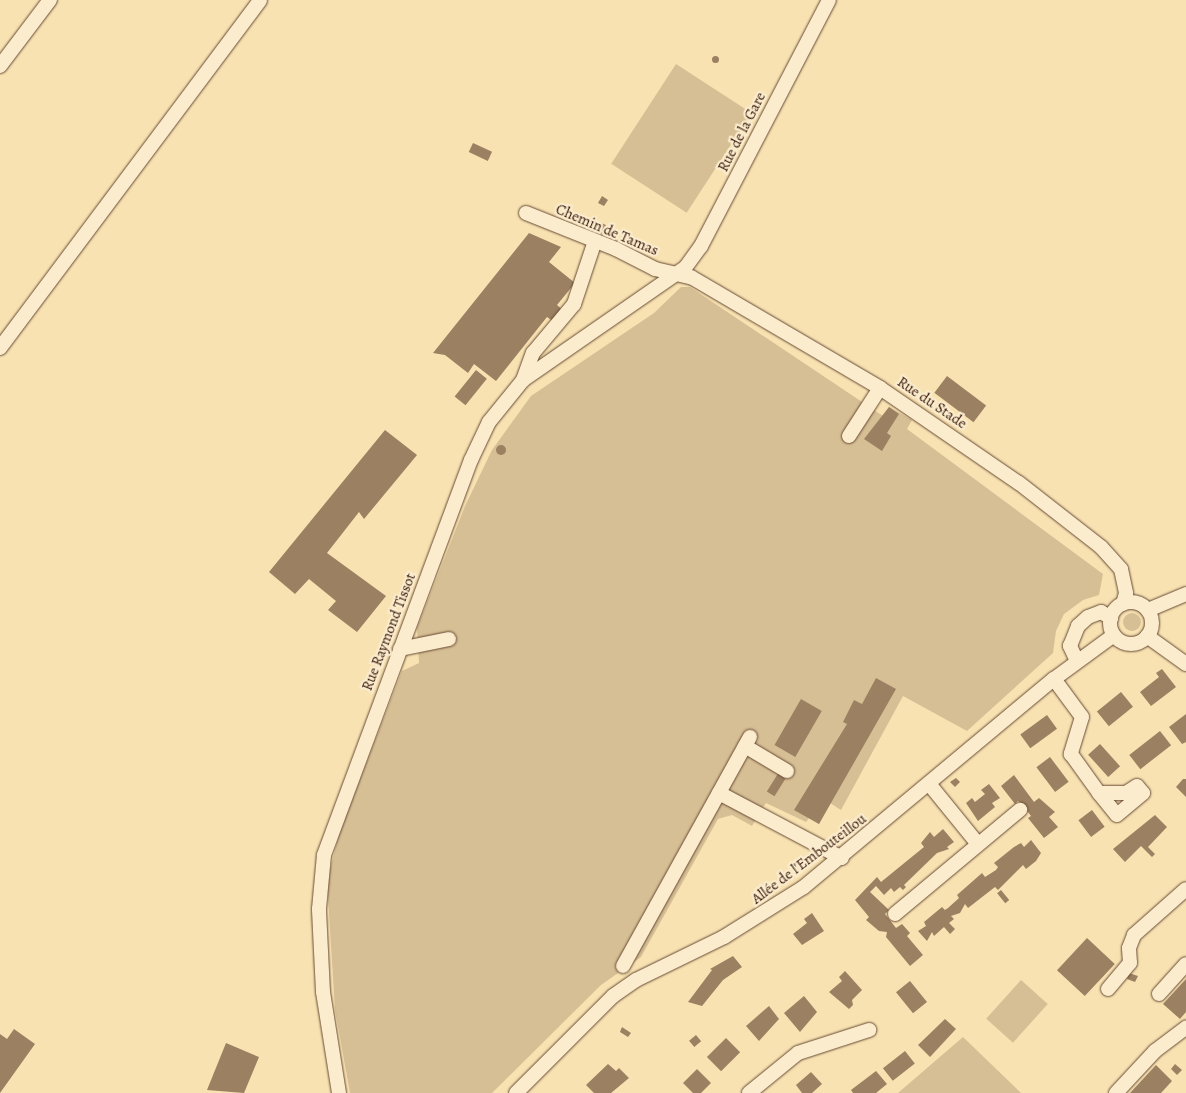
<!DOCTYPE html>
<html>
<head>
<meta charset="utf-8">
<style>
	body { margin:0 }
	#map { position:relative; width:1186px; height:1093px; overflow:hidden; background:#f8e2b2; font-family:Alegreya,serif }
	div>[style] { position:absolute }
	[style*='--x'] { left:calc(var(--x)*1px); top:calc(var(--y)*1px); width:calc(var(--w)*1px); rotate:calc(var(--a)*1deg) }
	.green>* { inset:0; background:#d7bf95; transform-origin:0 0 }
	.round { border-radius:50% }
	.building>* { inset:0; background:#9b8061; transform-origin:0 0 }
	.roads { filter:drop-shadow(0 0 1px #674933) drop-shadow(0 0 1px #674933) }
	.minor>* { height:14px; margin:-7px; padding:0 7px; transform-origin:7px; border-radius:7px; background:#faeccd }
	.minor>.ring { margin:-7px; padding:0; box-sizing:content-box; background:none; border:14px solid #faeccd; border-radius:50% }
	span { translate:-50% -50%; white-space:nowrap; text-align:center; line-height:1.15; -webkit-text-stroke:4.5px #faeccd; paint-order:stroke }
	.street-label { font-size:15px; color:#371609 }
</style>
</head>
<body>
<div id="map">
	<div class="green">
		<div style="left:676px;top:64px;width:90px;height:119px;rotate:33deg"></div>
		<div style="clip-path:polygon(681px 287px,690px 287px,883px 416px,889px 407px,912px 420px,907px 429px,1103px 574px,1099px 595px,1083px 600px,1064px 614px,1056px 631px,1053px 653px,967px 731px,903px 696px,841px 810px,830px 803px,819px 824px,809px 818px,806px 822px,766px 803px,752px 826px,732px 815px,718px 819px,641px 957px,601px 985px,492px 1093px,350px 1093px,335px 1010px,327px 881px,340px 831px,402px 671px,419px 663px,417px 628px,465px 506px,492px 450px,531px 396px,654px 313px)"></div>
		<div class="round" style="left:1123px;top:613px;width:18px;height:18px"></div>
		<div style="left:1021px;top:980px;width:36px;height:52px;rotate:42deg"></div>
		<div style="clip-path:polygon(963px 1037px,1021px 1093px,898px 1093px)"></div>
	</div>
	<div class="building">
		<div class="round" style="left:711.5px;top:55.5px;width:7px;height:7px"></div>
		<div style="left:473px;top:143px;width:21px;height:10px;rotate:25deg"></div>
		<div style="clip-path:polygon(602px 196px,608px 200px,604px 206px,598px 203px)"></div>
		<div style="clip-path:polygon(596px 221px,606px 225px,602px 234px,591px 230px)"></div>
		<div style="clip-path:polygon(529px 233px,561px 247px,549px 262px,575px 283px,557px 305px,566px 313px,557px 324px,547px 317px,496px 381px,474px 364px,468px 373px,445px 355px,433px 353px)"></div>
		<div style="left:476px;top:370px;width:14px;height:34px;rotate:39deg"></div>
		<div style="left:947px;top:376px;width:49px;height:21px;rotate:37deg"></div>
		<div style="clip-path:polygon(889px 407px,899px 414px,887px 433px,891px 436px,882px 451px,864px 439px)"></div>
		<div style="clip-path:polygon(385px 430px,417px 455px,364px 519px,359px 512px,327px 553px,386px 596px,357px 632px,328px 610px,336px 601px,309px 579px,295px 594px,269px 572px)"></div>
		<div class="round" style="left:496px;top:445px;width:10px;height:10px"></div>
		<div style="clip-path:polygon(1162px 669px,1176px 687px,1151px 706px,1140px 692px,1159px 677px,1156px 673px)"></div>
		<div style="clip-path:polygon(876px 678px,896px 689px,819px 824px,794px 810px,847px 724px,843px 722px,854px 700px,862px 704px)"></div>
		<div style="left:1121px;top:692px;width:19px;height:31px;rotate:51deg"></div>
		<div style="left:801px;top:699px;width:24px;height:53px;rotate:30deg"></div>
		<div style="clip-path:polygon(1186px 714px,1186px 742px,1182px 744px,1169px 727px)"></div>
		<div style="left:1047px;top:715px;width:17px;height:33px;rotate:54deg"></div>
		<div style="left:1160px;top:731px;width:18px;height:39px;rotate:52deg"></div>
		<div style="left:1100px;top:744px;width:30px;height:16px;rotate:48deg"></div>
		<div style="left:1050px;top:757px;width:31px;height:17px;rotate:53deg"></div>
		<div style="left:779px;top:772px;width:9px;height:23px;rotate:32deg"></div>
		<div style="clip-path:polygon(1014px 775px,1034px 802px,1039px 798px,1055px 812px,1049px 817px,1058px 827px,1044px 838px,1028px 818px,1031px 816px,1022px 804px,1018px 801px,1015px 804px,1001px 786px)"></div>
		<div style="clip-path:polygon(956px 778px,960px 782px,955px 787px,950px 782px)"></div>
		<div style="clip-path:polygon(1183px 779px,1186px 779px,1186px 797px,1176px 787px)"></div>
		<div style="clip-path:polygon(989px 784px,1000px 798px,992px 803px,995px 807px,978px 821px,966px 803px,972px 798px,975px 802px,985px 794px,981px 790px)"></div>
		<div style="left:1092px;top:810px;width:21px;height:17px;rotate:53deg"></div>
		<div style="clip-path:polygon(1155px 815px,1167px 827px,1148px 847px,1155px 854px,1152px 857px,1141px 846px,1125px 862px,1113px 849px)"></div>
		<div style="clip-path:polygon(943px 829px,954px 842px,947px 847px,949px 849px,937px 853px,904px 885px,906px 887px,903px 890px,900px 887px,894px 892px,891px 888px,884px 895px,876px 886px,870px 892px,889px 910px,885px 914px,896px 928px,902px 924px,910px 933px,907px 936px,923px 955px,910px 966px,886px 937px,887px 932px,879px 931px,866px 920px,869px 917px,855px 900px,877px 877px,881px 882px,924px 847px,921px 843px,930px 832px,934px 837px)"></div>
		<div style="clip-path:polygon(1031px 840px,1041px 853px,1036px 861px,1026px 869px,1023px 865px,998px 890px,995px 887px,968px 908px,965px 904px,960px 913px,951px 916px,954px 919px,949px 923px,955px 929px,950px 934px,944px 927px,934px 936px,932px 932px,927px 941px,918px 931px,926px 926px,924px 922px,942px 907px,945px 910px,948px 908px,959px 898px,957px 895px,982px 873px,985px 877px,996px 870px,998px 867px,994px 863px,1014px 847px,1021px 843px,1024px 847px)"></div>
		<div style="left:1001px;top:890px;width:13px;height:5px;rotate:51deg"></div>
		<div style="clip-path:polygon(812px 913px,824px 931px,802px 945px,793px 934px,807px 923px,804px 919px)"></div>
		<div style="left:1087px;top:938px;width:38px;height:44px;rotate:43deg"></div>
		<div style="clip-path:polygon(733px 956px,742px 967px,723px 980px,702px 1006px,688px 1002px,712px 970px,710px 969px)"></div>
		<div style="clip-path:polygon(845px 971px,862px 990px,852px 1000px,853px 1005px,849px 1009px,829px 992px,842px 981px,839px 977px)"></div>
		<div style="clip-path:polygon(1129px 973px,1138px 976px,1135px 982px,1127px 979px)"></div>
		<div style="clip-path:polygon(1186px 979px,1186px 1012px,1180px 1019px,1163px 1004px)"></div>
		<div style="left:910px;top:981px;width:27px;height:18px;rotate:51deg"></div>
		<div style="clip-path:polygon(804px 996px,817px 1012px,800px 1032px,784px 1013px)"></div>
		<div style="clip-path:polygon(769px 1006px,779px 1019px,759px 1041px,746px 1026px)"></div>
		<div style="clip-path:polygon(945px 1019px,956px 1029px,930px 1057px,918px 1045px)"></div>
		<div style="clip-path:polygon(622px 1027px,631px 1033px,628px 1037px,620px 1032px)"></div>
		<div style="clip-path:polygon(14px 1029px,35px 1044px,0 1093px,0 1034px,7px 1039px)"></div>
		<div style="left:696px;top:1035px;width:8px;height:9px;rotate:50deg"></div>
		<div style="left:726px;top:1038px;width:20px;height:27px;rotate:45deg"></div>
		<div style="clip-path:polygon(226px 1043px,259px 1057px,244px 1093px,207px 1090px)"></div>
		<div style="left:905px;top:1051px;width:16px;height:28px;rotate:52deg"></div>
		<div style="clip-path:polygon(608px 1064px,616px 1071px,619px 1068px,629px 1078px,611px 1093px,594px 1093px,586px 1085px)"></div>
		<div style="clip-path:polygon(1175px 1064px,1182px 1070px,1177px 1075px,1171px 1069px)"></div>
		<div style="clip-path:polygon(1156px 1065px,1172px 1081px,1161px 1093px,1130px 1093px)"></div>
		<div style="clip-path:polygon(697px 1069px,711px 1083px,701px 1093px,693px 1093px,683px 1083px)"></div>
		<div style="clip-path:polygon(876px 1071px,887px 1084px,876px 1093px,853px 1093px,851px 1090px)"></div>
		<div style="clip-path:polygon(811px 1072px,822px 1084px,812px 1093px,802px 1093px,796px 1085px)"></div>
	</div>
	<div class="roads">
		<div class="minor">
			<div style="--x:0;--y:66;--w:83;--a:-52.9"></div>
			<div style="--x:526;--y:213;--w:97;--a:21.8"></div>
			<div style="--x:616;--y:249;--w:44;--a:27.1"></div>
			<div style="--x:655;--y:269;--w:37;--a:13"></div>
			<div style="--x:691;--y:277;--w:219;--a:30.4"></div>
			<div style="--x:880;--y:388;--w:168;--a:34.4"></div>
			<div style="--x:1019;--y:483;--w:104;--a:38"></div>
			<div style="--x:1101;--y:547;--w:30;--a:48"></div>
			<div style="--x:1121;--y:569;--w:25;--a:78"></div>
			<div style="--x:1126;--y:593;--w:11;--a:105"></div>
			<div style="--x:0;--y:348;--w:434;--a:-53.2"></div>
			<div style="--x:523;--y:380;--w:29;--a:-70"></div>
			<div style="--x:533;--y:353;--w:64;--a:-50.1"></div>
			<div style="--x:574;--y:304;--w:66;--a:-71.6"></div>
			<div style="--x:849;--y:436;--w:57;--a:-57.1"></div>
			<div class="ring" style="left:1110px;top:602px;width:28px;height:28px"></div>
			<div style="--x:1148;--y:610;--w:41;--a:-22.8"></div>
			<div style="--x:1147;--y:636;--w:48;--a:35.7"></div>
			<div style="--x:400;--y:649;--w:50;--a:-11.5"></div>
			<div style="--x:1077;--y:661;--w:17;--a:-115"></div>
			<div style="--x:1070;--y:646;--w:22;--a:-68"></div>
			<div style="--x:1078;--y:626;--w:13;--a:-42"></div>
			<div style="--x:1088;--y:617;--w:14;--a:-21"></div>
			<div style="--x:1101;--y:612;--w:12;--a:31"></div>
			<div style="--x:1054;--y:679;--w:47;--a:53.6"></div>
			<div style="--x:1082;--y:717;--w:39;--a:107"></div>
			<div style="--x:1071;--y:754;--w:48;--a:54.3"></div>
			<div style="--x:1099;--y:793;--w:28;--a:51"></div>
			<div style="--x:1117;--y:815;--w:34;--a:-40"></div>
			<div style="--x:1143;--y:793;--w:9;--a:-131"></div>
			<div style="--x:1137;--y:786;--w:13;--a:148"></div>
			<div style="--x:1126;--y:793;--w:27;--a:180"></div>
			<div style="--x:745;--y:746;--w:49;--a:30.8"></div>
			<div style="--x:930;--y:785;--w:76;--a:50.9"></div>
			<div style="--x:719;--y:793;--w:139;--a:27.9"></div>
			<div style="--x:895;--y:914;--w:163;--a:-39.8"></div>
			<div style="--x:623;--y:966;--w:262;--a:-61"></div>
			<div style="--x:1108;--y:989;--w:34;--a:-50"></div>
			<div style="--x:1130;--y:963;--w:15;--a:-94"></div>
			<div style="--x:1129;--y:948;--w:14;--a:-69"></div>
			<div style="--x:1134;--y:935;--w:69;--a:-41.5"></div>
			<div style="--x:1159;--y:994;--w:40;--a:-48"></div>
			<div style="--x:339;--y:1093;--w:102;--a:-99"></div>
			<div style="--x:323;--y:992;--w:83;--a:-92.8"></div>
			<div style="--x:319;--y:909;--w:54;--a:-84.7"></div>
			<div style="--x:324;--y:855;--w:421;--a:-69.6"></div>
			<div style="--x:471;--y:460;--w:42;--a:-64.7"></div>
			<div style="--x:489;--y:422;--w:54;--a:-51"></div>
			<div style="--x:523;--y:380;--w:197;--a:-34.7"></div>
			<div style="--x:685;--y:268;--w:27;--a:-54"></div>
			<div style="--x:701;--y:246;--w:277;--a:-62.5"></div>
			<div style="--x:516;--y:1093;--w:137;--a:-45"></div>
			<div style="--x:613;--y:996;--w:28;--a:-35"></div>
			<div style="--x:636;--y:980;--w:98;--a:-26"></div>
			<div style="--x:724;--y:937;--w:94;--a:-32"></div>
			<div style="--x:804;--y:887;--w:325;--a:-39.8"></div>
			<div style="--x:1054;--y:679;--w:74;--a:-36.3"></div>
			<div style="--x:749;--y:1093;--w:63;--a:-39.2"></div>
			<div style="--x:798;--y:1053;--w:75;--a:-17.9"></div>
			<div style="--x:1116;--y:1093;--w:57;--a:-47.1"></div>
			<div style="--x:1155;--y:1051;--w:39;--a:-37"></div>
		</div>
	</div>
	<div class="street-label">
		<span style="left:742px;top:132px;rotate:-63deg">Rue de la Gare</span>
		<span style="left:607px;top:230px;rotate:23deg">Chemin de Tamas</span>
		<span style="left:932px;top:403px;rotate:34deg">Rue du Stade</span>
		<span style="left:389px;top:632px;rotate:-69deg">Rue Raymond Tissot</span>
		<span style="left:809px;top:859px;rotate:-37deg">Allée de l'Embouteillou</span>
	</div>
</div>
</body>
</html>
